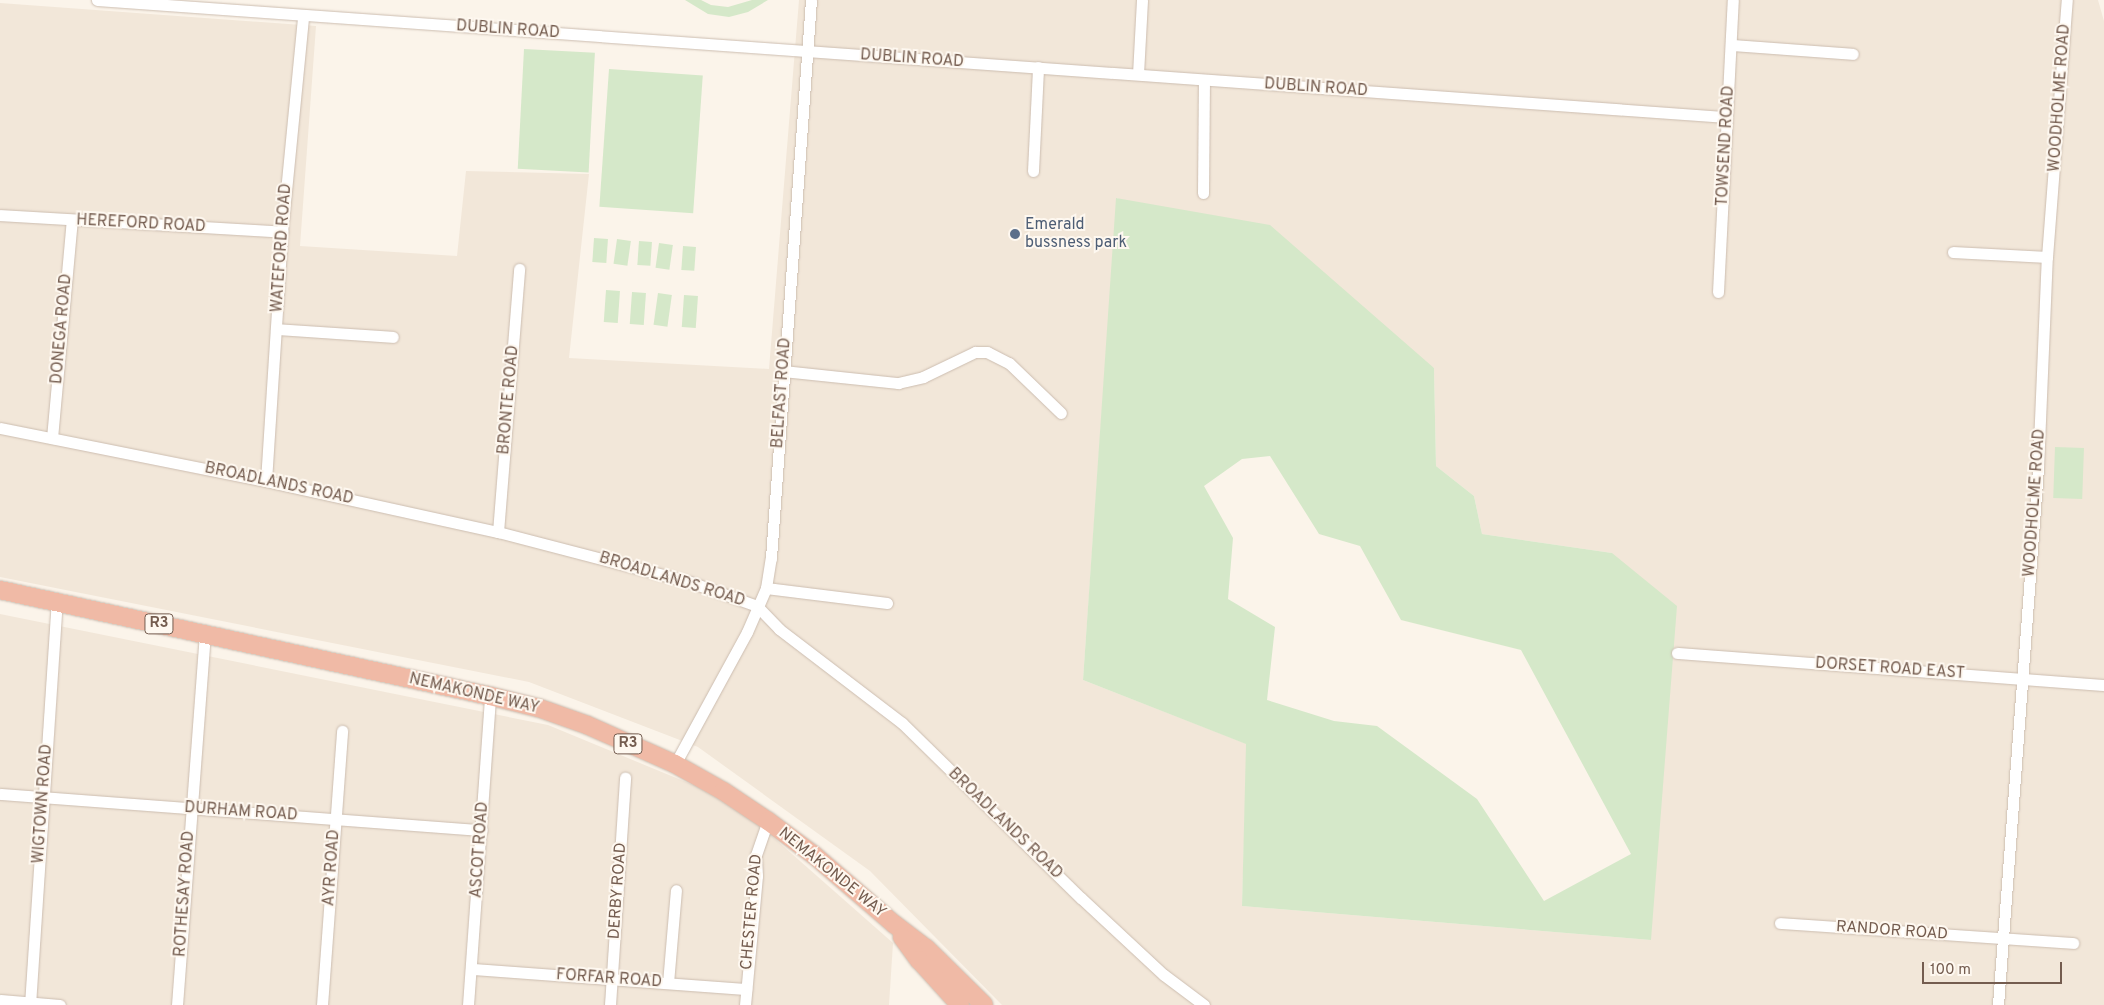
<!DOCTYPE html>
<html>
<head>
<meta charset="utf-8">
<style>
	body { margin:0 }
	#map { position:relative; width:2104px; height:1005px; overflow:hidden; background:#fbf4ea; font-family:Overpass,sans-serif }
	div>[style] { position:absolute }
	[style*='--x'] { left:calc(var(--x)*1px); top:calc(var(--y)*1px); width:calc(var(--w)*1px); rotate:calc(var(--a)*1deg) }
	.residential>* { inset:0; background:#f2e7d9 }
	.green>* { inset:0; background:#d5e8c9; transform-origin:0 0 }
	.roads { filter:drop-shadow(0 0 1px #ccbdb0) drop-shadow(0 0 1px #ccbdb0) }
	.minor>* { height:11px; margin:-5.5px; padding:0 5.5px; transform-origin:5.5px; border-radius:5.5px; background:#fff }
	.highway>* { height:18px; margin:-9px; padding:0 9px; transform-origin:9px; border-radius:9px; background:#f0baa6 }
	.dots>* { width:14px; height:14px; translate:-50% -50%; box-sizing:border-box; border:2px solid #fef8f0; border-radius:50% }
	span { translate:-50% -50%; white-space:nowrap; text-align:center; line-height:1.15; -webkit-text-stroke:4px #fef8f0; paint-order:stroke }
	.shield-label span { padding:1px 4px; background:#fef8f0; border:1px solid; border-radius:4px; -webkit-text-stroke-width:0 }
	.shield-label { font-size:15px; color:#745c4f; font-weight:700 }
	.street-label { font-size:16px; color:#745c4f }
	.service-label { font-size:16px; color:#4e5e75 }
	.left { translate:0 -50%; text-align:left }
	.scale { position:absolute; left:1922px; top:962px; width:140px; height:22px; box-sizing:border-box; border:2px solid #745c4f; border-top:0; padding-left:6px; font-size:15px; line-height:18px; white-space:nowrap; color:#745c4f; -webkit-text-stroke:4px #fef8f0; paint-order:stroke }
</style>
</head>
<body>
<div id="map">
	<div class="residential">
		<div style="clip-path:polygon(evenodd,799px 0,2098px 0,2104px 21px,2104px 1005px,1002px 1005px,870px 871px,698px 747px,529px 682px,0 577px,0 3px,316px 26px,300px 246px,457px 256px,466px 171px,589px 174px,569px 358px,769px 369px,799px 0,1117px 198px,1434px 368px,1436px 466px,1474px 496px,1482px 534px,1612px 553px,1651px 940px,1242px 906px,1247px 744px,1083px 680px,1117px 198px)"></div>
		<div style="clip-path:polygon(0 614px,548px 725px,698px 787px,757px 823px,893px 943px,889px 1005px,0 1005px)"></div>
	</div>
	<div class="green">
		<div style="clip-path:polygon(685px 0,701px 0,711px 5px,728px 7px,752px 0,768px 0,748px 12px,729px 17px,708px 14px)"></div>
		<div style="left:524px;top:49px;width:71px;height:120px;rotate:3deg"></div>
		<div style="left:609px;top:69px;width:94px;height:138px;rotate:4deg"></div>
		<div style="clip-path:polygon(evenodd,1116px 198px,1270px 225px,1434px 368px,1436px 466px,1474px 496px,1482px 534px,1612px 553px,1677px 606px,1651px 940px,1242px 906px,1246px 744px,1083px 680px,1116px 198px,1270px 456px,1319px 534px,1360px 546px,1401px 620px,1521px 650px,1631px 854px,1544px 901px,1477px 799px,1377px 726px,1334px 721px,1267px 700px,1275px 627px,1228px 599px,1233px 538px,1204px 486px,1242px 459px,1270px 456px)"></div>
		<div style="left:594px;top:238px;width:14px;height:24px;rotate:4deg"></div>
		<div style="left:617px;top:239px;width:14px;height:25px;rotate:8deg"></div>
		<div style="left:639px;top:241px;width:13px;height:24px;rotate:4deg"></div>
		<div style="left:659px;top:243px;width:14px;height:25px;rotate:8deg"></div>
		<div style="left:683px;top:246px;width:13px;height:24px;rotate:4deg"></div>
		<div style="left:606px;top:290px;width:14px;height:32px;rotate:4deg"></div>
		<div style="left:632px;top:292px;width:14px;height:32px;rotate:4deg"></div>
		<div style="left:658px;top:293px;width:14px;height:32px;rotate:8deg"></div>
		<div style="left:684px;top:295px;width:14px;height:32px;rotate:4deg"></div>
		<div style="left:2055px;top:447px;width:29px;height:51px;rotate:2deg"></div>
	</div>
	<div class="roads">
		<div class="minor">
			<div style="--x:97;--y:0;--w:1634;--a:4.11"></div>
			<div style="--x:1731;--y:45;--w:122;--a:4.2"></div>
			<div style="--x:1138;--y:74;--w:74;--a:-86.9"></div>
			<div style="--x:1033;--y:171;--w:104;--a:-87.2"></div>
			<div style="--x:1203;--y:193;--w:112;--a:-89.5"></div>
			<div style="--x:0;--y:215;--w:283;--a:3.4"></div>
			<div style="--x:1953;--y:252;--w:94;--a:3"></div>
			<div style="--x:1718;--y:292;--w:292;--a:-87.1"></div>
			<div style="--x:276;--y:329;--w:117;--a:3.9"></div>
			<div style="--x:783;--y:371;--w:116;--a:6"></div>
			<div style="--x:898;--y:383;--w:26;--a:-13"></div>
			<div style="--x:923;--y:377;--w:58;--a:-25.7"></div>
			<div style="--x:975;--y:352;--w:12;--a:0"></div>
			<div style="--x:987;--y:352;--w:25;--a:27"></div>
			<div style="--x:1009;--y:363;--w:72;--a:43.9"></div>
			<div style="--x:0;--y:428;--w:271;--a:11.3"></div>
			<div style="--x:266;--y:481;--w:238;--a:12.4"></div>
			<div style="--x:498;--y:532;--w:198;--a:14.6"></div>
			<div style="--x:690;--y:582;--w:71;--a:19.7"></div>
			<div style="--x:757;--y:606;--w:32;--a:46"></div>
			<div style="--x:779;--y:629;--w:155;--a:37.4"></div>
			<div style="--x:902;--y:723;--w:250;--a:44.4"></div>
			<div style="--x:1081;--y:898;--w:113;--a:42.9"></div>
			<div style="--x:1164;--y:975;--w:50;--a:36.9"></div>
			<div style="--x:52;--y:438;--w:219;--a:-84.8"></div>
			<div style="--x:266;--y:481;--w:250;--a:-86.3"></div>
			<div style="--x:282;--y:232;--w:217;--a:-84.4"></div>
			<div style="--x:498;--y:532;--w:264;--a:-85.4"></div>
			<div style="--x:766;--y:588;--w:122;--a:7.1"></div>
			<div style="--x:1677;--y:653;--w:428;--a:4.3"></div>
			<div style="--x:675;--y:764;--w:150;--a:-61.4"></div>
			<div style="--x:747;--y:632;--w:48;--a:-66.6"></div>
			<div style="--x:766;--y:588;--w:30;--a:-81"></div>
			<div style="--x:771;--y:558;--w:559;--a:-85.9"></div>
			<div style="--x:0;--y:794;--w:483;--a:4.3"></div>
			<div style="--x:1780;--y:923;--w:294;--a:3.9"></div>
			<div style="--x:472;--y:969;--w:275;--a:4.2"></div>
			<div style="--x:668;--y:983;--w:93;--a:-85.1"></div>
			<div style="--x:0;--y:1000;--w:60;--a:4.8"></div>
			<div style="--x:30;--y:1005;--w:404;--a:-86.2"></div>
			<div style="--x:177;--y:1005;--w:372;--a:-85.7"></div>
			<div style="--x:322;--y:1005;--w:275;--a:-85.8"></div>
			<div style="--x:468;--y:1005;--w:310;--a:-85.9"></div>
			<div style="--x:610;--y:1005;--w:228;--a:-86.2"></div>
			<div style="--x:745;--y:1005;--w:130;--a:-84.7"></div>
			<div style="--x:757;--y:876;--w:21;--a:-93"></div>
			<div style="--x:756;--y:855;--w:36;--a:-71"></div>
			<div style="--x:1998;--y:1005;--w:538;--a:-85.74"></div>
			<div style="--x:2038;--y:468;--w:211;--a:-87.6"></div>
			<div style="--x:2047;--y:257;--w:258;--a:-85.6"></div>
		</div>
		<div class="highway">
			<div style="--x:0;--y:590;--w:501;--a:12.21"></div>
			<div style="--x:490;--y:696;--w:50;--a:13.8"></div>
			<div style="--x:539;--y:708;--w:51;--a:19.5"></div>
			<div style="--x:587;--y:725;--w:96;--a:23.9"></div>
			<div style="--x:675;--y:764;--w:55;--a:29.4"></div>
			<div style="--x:723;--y:791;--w:54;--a:33.7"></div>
			<div style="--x:768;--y:821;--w:57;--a:36.5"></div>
			<div style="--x:814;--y:855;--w:106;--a:40.8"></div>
			<div style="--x:894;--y:924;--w:40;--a:37"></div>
			<div style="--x:926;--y:948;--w:81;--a:44.5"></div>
			<div style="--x:902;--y:937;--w:29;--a:54"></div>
			<div style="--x:919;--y:960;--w:61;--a:47.7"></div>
		</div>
	</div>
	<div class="dots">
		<div style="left:1015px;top:234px;background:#5c6f8a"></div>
	</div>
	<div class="shield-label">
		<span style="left:159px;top:624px">R3</span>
		<span style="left:628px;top:744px">R3</span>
	</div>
	<div class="street-label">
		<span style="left:508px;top:30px;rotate:4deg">DUBLIN ROAD</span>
		<span style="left:912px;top:59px;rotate:4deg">DUBLIN ROAD</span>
		<span style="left:1316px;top:88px;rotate:4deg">DUBLIN ROAD</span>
		<span style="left:2060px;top:98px;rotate:-86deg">WOODHOLME ROAD</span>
		<span style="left:1726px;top:146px;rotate:-87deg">TOWSEND ROAD</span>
		<span style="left:141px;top:224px;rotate:3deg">HEREFORD ROAD</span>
		<span style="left:282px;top:248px;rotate:-86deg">WATEFORD ROAD</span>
		<span style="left:62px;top:329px;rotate:-85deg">DONEGA ROAD</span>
		<span style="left:782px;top:393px;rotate:-86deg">BELFAST ROAD</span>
		<span style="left:509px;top:400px;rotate:-85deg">BRONTE ROAD</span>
		<span style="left:279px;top:484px;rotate:12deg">BROADLANDS ROAD</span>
		<span style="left:2035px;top:503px;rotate:-86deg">WOODHOLME ROAD</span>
		<span style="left:672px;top:580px;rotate:17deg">BROADLANDS ROAD</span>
		<span style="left:1890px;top:669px;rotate:4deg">DORSET ROAD EAST</span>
		<span style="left:474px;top:694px;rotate:13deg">NEMAKONDE WAY</span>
		<span style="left:43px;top:804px;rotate:-86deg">WIGTOWN ROAD</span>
		<span style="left:241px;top:812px;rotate:4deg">DURHAM ROAD</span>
		<span style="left:1005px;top:824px;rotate:44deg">BROADLANDS ROAD</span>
		<span style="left:480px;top:850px;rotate:-86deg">ASCOT ROAD</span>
		<span style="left:332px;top:868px;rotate:-86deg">AYR ROAD</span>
		<span style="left:832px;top:873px;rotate:39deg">NEMAKONDE WAY</span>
		<span style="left:618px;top:891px;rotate:-86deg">DERBY ROAD</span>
		<span style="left:185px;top:894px;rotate:-86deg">ROTHESAY ROAD</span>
		<span style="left:752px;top:912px;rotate:-85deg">CHESTER ROAD</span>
		<span style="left:1892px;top:931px;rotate:4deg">RANDOR ROAD</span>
		<span style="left:609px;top:979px;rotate:4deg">FORFAR ROAD</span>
	</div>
	<div class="service-label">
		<span class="left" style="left:1025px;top:234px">Emerald<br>bussness park</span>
	</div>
	<div class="scale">100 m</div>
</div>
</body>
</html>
